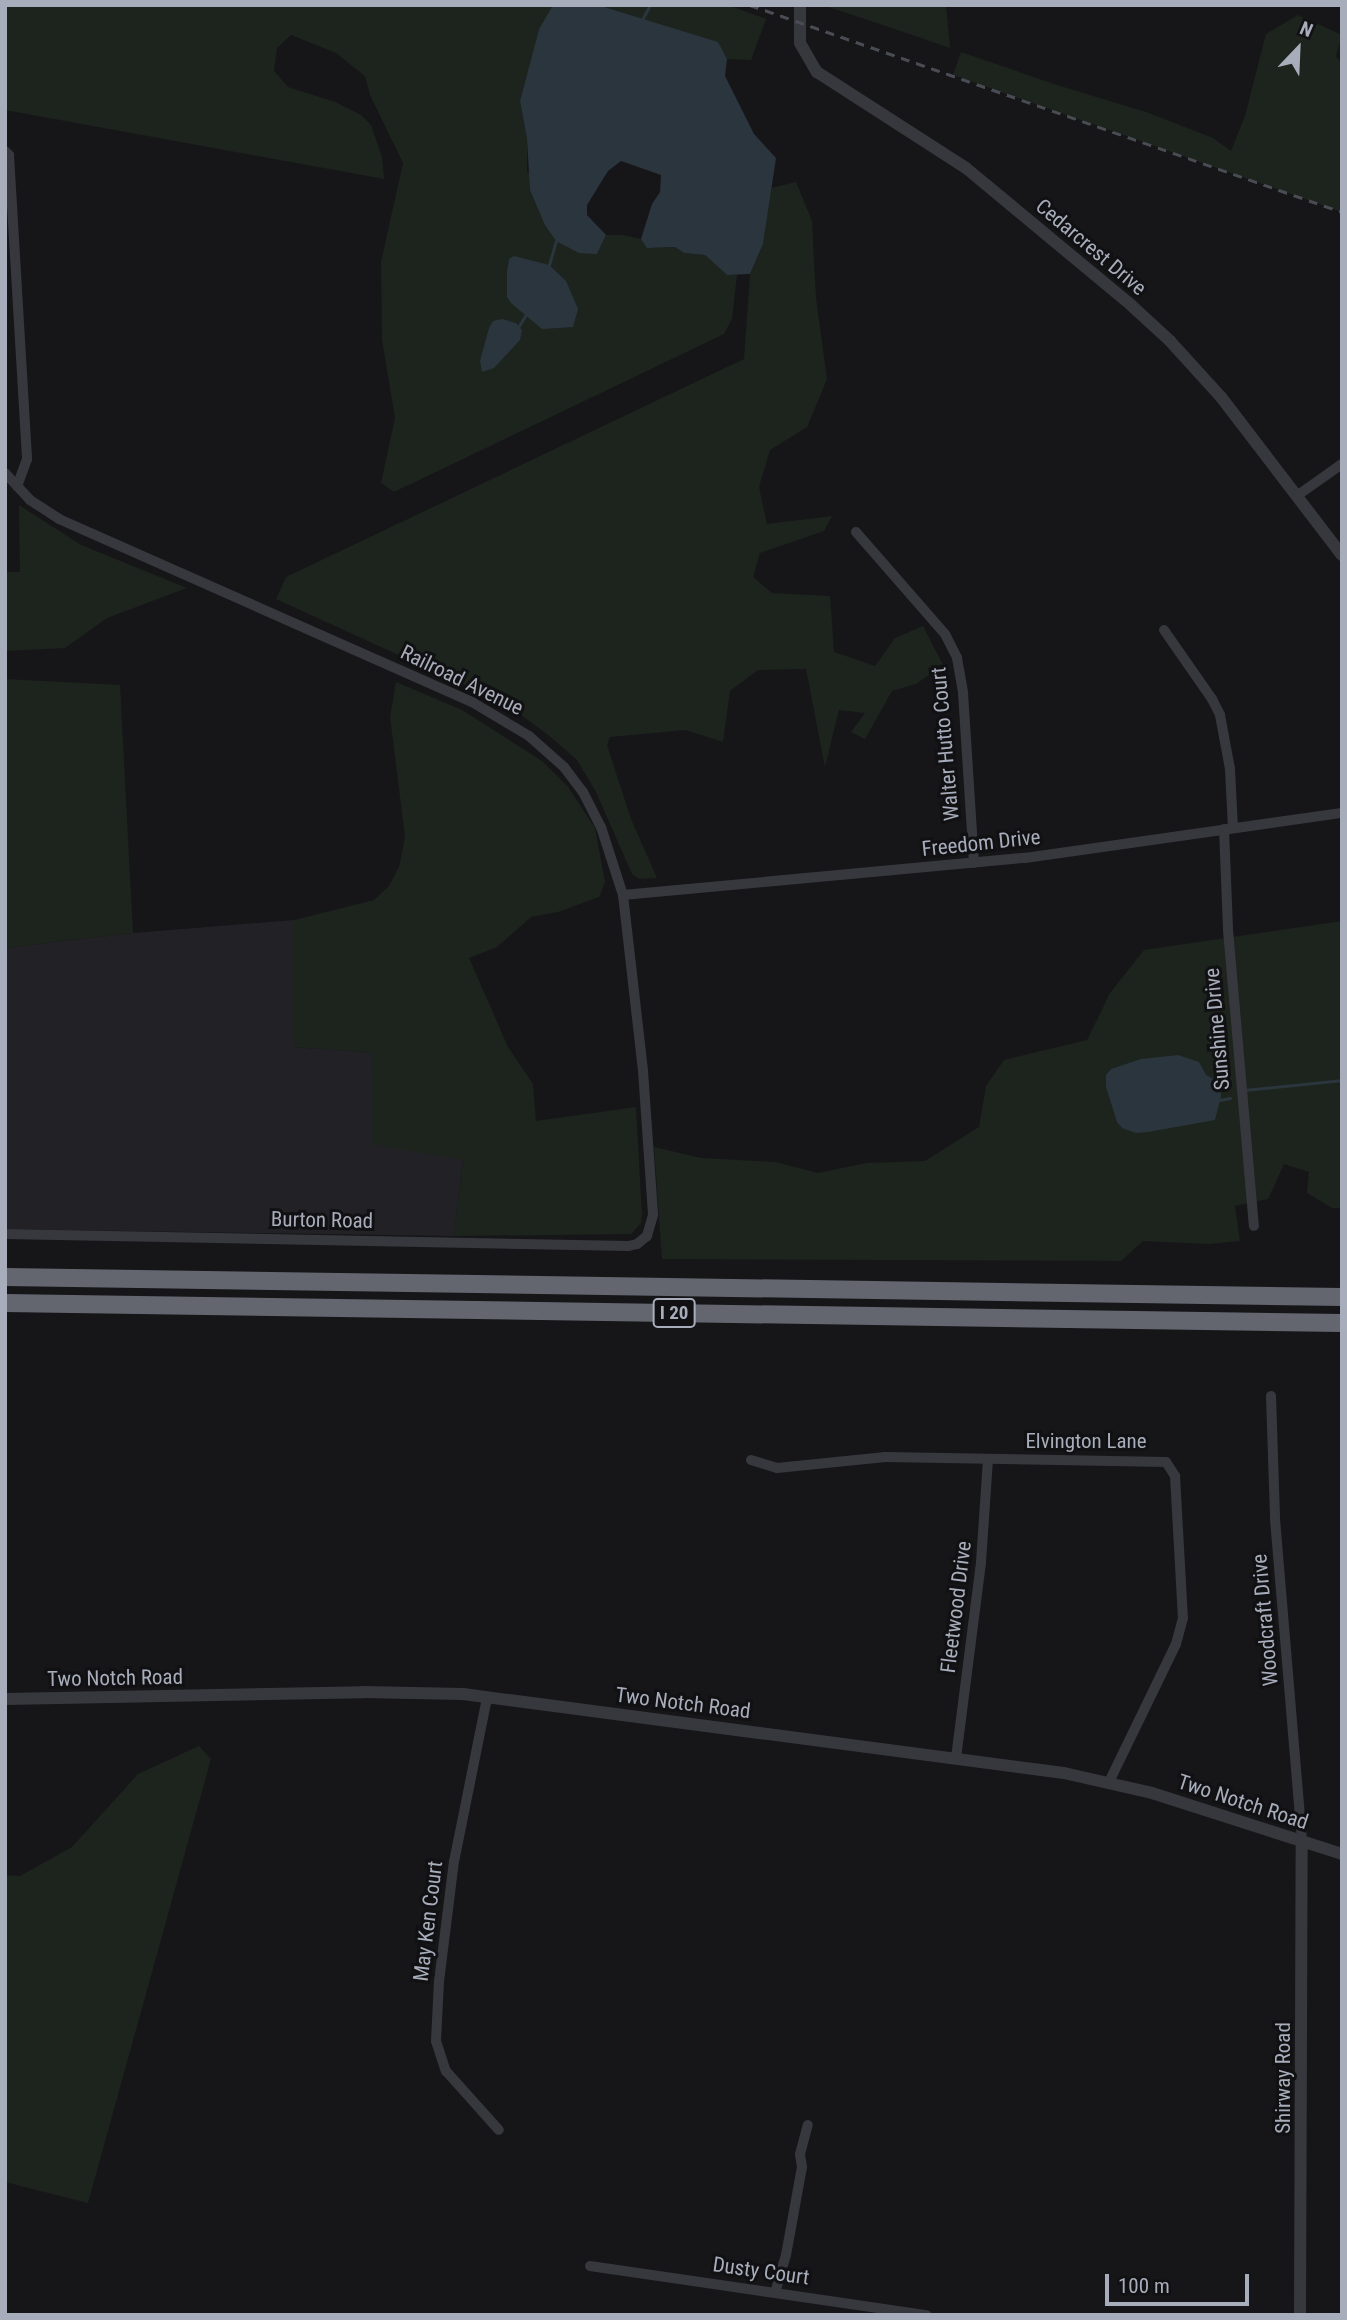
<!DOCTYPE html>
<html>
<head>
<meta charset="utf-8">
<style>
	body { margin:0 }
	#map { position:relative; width:1347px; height:2320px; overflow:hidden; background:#161619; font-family:"Roboto Condensed",sans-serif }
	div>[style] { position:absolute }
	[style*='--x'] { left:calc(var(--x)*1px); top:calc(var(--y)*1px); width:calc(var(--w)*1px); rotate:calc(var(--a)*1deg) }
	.built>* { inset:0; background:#222226 }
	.green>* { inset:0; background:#1c241d }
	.water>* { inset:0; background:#2b353e }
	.stream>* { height:2.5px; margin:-1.25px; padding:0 1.25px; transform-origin:1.25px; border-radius:1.25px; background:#2b353e }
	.minor>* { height:10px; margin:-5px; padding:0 5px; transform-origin:5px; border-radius:5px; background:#37383e }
	.tertiary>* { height:12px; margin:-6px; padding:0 6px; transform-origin:6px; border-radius:6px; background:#37383e }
	.motorway>* { height:18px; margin:-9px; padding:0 9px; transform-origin:9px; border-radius:9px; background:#63666f }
	.rail>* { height:2.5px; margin-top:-1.25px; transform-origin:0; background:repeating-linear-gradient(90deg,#4a4c53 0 9px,transparent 0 16px) }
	span { translate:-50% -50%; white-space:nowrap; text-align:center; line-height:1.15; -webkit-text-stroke:6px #111114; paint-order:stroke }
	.shield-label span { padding:2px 5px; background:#111114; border:2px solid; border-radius:5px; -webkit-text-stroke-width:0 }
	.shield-label { font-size:19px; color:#a7adba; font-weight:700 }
	.street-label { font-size:21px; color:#a7adba }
	.frame { position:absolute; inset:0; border:7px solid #a7adba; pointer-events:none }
	.north { position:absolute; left:1263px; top:14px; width:70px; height:70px; -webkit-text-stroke:5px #111114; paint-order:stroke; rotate:23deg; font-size:19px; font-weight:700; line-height:28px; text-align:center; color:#a7adba }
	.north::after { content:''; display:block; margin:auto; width:24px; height:32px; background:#a7adba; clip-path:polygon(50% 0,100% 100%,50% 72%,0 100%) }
	.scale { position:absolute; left:1105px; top:2274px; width:144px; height:32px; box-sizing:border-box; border:4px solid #a7adba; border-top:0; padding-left:9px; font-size:21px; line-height:24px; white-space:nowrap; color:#a7adba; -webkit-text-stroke:5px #111114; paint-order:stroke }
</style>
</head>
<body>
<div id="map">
	<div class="built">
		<div style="clip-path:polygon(294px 920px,294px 1047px,372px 1053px,463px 1160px,454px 1236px,5px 1229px,5px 948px,133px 933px)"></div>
	</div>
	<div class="green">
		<div style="clip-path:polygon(5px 5px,553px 5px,539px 29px,520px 101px,527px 139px,527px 171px,597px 254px,606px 235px,623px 235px,641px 239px,654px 248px,675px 247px,684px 253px,705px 255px,727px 275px,737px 275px,732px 319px,724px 334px,394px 492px,381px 483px,395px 418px,382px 340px,381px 262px,403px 163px,370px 95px,365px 76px,336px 53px,291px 35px,277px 48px,274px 71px,288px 87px,335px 102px,361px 115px,371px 125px,382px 157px,384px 179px,5px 110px)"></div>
		<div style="clip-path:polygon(598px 5px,728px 5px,766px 19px,751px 60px,727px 59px,717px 42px)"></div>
		<div style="clip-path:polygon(822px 5px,946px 5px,950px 48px,883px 25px)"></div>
		<div style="clip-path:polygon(1298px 15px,1342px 35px,1336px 56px,1342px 64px,1342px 212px,953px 75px,961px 52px,1054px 84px,1149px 113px,1213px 138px,1231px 151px,1245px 116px,1266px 34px)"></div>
		<div style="clip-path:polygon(796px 182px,812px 221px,816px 298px,827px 379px,807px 427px,770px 450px,759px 487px,767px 524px,832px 516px,824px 531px,760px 553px,753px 577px,772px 593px,830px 596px,834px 652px,875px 666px,895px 638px,923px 626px,943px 665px,916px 684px,892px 691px,865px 739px,851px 732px,865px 713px,839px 710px,825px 767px,806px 669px,758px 670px,730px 691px,723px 742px,686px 730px,610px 737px,607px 745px,631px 819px,657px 878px,639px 879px,632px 874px,596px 792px,577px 760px,552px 738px,517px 712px,473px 689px,276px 599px,286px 577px,744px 359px,750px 274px,763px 244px,771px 188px)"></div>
		<div style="clip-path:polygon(19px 505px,81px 545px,187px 588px,107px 618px,65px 648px,5px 651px,5px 572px,20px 572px)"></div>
		<div style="clip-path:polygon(5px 679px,120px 685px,133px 933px,5px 948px)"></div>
		<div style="clip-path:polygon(396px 682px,462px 710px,542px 761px,568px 787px,595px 828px,605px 882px,599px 897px,558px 912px,531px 917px,497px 947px,469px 958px,508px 1047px,533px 1084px,536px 1121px,636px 1107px,642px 1216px,641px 1223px,631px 1234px,454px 1236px,463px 1160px,372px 1144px,371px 1053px,294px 1047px,294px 920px,374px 900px,389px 886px,399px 867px,405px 837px,390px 717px)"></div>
		<div style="clip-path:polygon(1342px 921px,1342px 1208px,1332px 1208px,1307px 1193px,1309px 1172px,1284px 1164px,1268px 1199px,1235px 1206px,1240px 1241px,1209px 1244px,1143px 1241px,1121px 1261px,662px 1259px,654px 1147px,701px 1158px,775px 1162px,818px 1173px,867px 1163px,925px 1161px,979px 1127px,986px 1086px,1004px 1060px,1087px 1040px,1110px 993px,1144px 950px)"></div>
		<div style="clip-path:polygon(199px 1746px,211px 1759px,88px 2203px,5px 2182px,5px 1875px,20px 1876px,72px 1847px,138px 1774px)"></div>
	</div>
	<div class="water">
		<div style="clip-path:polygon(553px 5px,598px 5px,718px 42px,727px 59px,725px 76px,754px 134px,776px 158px,763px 244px,750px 274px,727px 275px,705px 255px,684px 253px,675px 247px,647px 248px,641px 239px,652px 204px,660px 192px,661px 175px,621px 161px,608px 171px,587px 205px,587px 215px,606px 235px,597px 254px,579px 253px,556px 241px,545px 225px,530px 190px,527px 139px,520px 101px,539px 29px)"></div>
		<div style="clip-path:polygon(514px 256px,549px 265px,566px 281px,578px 309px,573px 327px,542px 329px,511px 303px,507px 297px,507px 272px,509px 259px)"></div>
		<div style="clip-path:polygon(502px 319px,516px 323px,522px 330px,520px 340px,494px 368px,482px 372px,480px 361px,489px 328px,493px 321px)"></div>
		<div style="clip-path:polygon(1178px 1055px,1199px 1062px,1206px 1075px,1219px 1082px,1221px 1096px,1215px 1120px,1148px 1132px,1136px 1133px,1122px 1128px,1117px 1122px,1106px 1087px,1106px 1075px,1111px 1069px,1141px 1059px)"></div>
	</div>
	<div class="stream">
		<div style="--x:643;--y:18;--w:15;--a:-62"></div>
		<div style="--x:549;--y:265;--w:25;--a:-74"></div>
		<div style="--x:519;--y:326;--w:12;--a:-59"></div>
		<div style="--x:1244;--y:1090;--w:99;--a:-5.8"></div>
		<div style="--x:1219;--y:1100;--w:11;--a:-10"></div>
	</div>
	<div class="minor">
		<div style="--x:5;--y:151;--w:6;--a:45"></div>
		<div style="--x:9;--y:155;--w:305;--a:86.6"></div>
		<div style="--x:27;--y:459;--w:29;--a:110"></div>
		<div style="--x:5;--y:473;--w:37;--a:47"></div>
		<div style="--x:30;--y:500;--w:35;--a:33"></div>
		<div style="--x:59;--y:519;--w:452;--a:23.9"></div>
		<div style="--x:472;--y:702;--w:66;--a:30.8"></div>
		<div style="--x:529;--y:736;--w:47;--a:41.5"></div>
		<div style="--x:564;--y:767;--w:31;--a:53"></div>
		<div style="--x:583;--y:792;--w:39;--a:63"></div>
		<div style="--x:601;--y:827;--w:71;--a:72.1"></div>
		<div style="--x:623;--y:895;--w:177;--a:83.5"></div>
		<div style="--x:643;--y:1071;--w:144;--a:86"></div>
		<div style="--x:653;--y:1215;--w:22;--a:106"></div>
		<div style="--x:647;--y:1236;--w:13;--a:141"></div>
		<div style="--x:637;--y:1244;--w:9;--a:167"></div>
		<div style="--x:628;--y:1246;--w:623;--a:-178.9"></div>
		<div style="--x:1298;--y:495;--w:54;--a:-35.2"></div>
		<div style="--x:856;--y:532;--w:135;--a:48.9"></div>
		<div style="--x:945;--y:634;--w:27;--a:63"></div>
		<div style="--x:957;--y:658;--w:36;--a:80"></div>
		<div style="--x:963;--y:693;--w:170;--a:86.3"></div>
		<div style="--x:1164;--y:630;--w:84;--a:55.2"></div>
		<div style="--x:1212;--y:699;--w:18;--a:63"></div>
		<div style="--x:1220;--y:715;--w:55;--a:79.5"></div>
		<div style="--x:1230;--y:769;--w:59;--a:87.1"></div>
		<div style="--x:1224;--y:829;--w:101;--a:87.7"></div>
		<div style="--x:1228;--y:930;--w:297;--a:85"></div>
		<div style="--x:623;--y:895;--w:404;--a:-5.3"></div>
		<div style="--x:1025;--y:858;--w:320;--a:-8.1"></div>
		<div style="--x:1271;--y:1396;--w:123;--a:88.1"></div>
		<div style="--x:1275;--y:1519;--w:323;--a:85.2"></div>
		<div style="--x:751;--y:1460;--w:27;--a:17"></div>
		<div style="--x:777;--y:1468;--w:109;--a:-5.8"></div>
		<div style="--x:885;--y:1457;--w:281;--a:1"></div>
		<div style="--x:1166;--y:1462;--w:17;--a:57"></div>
		<div style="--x:1175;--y:1476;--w:142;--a:86.8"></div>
		<div style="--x:1183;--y:1618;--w:27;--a:105"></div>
		<div style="--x:1176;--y:1644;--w:153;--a:115.9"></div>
		<div style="--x:487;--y:1698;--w:166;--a:101.4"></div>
		<div style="--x:454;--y:1861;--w:121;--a:97.1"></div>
		<div style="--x:439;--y:1981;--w:60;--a:92.9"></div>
		<div style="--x:436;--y:2041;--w:32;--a:72"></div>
		<div style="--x:446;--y:2071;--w:79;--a:48.1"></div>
		<div style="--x:956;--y:1758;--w:198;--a:-82.7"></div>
		<div style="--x:981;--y:1562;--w:103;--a:-86.1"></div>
		<div style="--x:590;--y:2266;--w:340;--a:8.3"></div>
		<div style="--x:775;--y:2293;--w:40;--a:-74"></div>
		<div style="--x:786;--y:2255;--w:89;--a:-79.7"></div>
		<div style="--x:802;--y:2167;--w:13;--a:-99"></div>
		<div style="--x:800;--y:2154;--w:30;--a:-75"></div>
	</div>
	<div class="tertiary">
		<div style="--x:800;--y:5;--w:38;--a:90"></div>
		<div style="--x:800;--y:43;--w:34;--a:60"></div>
		<div style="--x:817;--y:72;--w:177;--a:32.8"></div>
		<div style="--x:966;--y:168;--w:216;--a:39.7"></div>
		<div style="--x:1132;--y:306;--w:52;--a:42.6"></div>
		<div style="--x:1170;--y:341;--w:76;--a:47.7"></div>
		<div style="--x:1221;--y:397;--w:199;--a:52.6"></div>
		<div style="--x:5;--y:1699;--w:358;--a:-1.1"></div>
		<div style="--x:363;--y:1692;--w:100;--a:1.1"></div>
		<div style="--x:463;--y:1694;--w:606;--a:7.49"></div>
		<div style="--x:1064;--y:1773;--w:90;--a:12.8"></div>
		<div style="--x:1152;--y:1793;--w:200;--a:17.8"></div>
		<div style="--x:1300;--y:2315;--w:474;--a:-89.8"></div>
	</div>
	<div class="motorway">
		<div style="--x:5;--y:1277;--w:1337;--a:0.86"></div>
		<div style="--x:5;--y:1303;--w:1337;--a:0.86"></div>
	</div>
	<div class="rail">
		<div style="--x:750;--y:5;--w:627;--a:19.27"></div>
	</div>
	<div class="shield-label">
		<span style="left:674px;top:1313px">I 20</span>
	</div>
	<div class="street-label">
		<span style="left:1091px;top:247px;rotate:40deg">Cedarcrest Drive</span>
		<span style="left:462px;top:680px;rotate:26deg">Railroad Avenue</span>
		<span style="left:945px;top:744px;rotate:-95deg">Walter Hutto Court</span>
		<span style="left:981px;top:843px;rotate:-6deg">Freedom Drive</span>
		<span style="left:1217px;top:1029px;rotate:-95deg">Sunshine Drive</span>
		<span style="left:322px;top:1220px;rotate:1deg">Burton Road</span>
		<span style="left:1086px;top:1441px">Elvington Lane</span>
		<span style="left:956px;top:1607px;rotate:-83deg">Fleetwood Drive</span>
		<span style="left:1265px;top:1620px;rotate:-95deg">Woodcraft Drive</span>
		<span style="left:115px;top:1678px;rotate:-1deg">Two Notch Road</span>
		<span style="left:683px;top:1703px;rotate:7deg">Two Notch Road</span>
		<span style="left:1243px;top:1802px;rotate:18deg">Two Notch Road</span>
		<span style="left:428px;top:1921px;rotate:-83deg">May Ken Court</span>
		<span style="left:1283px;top:2078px;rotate:-90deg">Shirway Road</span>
		<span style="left:761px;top:2271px;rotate:8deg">Dusty Court</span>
	</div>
	<div class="frame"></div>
	<div class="north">N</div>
	<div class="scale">100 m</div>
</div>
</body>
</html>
